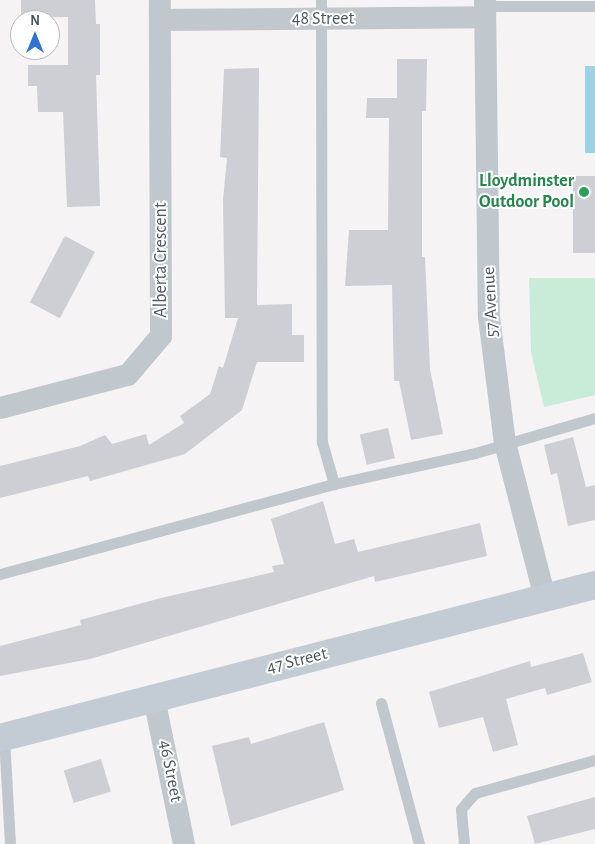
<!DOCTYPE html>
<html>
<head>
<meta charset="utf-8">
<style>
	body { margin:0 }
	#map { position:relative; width:595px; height:844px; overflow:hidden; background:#f5f3f3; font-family:"Alegreya Sans",sans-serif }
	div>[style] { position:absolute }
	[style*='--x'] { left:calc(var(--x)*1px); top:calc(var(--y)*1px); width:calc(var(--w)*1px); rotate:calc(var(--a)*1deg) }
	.green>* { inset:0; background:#c8ecd7 }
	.water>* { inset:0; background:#9ad3e4; transform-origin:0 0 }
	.building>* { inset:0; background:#cdcfd4; transform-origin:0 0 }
	.lane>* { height:11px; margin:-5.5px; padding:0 5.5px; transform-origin:5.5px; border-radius:5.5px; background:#c0c7cd }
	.street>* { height:22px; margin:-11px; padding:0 11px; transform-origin:11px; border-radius:11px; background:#c0c7cd }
	.secondary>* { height:28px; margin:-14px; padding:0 14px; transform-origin:14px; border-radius:14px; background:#c3cbd4 }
	.dots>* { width:14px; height:14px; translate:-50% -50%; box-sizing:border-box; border:2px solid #fff; border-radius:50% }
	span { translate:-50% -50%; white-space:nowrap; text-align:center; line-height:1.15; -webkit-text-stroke:4px #fff; paint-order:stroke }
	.street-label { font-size:18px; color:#4c565e }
	.leisure-label { font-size:18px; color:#27864d; font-weight:700 }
	.right { translate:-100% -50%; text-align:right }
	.north { position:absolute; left:10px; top:10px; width:50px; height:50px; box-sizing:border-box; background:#fff; border:1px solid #b7bbbf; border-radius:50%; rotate:0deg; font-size:14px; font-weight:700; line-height:20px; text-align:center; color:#4c565e }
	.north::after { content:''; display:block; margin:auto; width:18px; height:22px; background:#3074d1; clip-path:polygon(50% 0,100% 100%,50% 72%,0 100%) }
</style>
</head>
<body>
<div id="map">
	<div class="green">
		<div style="clip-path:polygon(529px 278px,595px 278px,595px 395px,544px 407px,531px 352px)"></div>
	</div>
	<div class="water">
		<div style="left:585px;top:66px;width:10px;height:87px"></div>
	</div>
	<div class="building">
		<div style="clip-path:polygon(21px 0,95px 0,96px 24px,100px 24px,100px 75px,96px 75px,100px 206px,67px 207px,63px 112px,38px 112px,37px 86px,28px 86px,28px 65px,68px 65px,68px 17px,21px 18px)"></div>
		<div style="clip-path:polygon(397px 59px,427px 59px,426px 111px,422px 111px,422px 257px,425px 257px,430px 369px,443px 434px,411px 440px,399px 381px,394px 381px,392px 285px,345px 286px,349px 230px,388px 230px,389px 118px,366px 118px,367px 98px,397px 98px)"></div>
		<div style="clip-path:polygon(259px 68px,257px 305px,292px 304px,292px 335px,304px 335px,304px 362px,257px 362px,242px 410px,185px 454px,90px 481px,88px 476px,0 498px,0 466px,80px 446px,105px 435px,112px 444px,146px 434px,149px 445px,184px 423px,180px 416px,210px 394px,219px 366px,223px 368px,238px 318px,225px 318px,223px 200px,227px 158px,220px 157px,224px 69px)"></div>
		<div style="left:595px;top:176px;width:77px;height:22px;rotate:90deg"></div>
		<div style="left:65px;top:236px;width:34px;height:75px;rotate:28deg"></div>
		<div style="left:388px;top:428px;width:31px;height:29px;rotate:77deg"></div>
		<div style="clip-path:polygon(573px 437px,586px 487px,595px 485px,595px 520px,568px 526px,557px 473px,551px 475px,544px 445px)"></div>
		<div style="clip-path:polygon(323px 501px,335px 544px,354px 539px,358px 552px,480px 523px,487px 556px,375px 582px,374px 576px,90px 659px,0 676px,0 646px,81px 625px,80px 620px,161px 598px,274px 572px,272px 566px,284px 564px,271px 519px)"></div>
		<div style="clip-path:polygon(583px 653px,592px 682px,547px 695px,545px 688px,506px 699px,518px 745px,493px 752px,483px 717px,439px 728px,429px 692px,530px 661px,531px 667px)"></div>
		<div style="clip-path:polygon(324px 722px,344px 790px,231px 826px,212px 746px,249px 737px,251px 744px)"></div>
		<div style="left:101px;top:759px;width:34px;height:39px;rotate:73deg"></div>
		<div style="clip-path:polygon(595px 797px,595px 829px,535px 844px,527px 816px)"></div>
	</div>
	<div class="lane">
		<div style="--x:321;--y:0;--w:442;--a:89.9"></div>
		<div style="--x:322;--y:442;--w:44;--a:74.1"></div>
		<div style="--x:485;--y:6;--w:110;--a:0"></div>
		<div style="--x:0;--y:574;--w:346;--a:-15.1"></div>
		<div style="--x:334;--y:484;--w:144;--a:-12.4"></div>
		<div style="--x:475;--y:453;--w:125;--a:-16.3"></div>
		<div style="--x:381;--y:703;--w:146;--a:74.9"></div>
		<div style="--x:4;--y:737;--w:107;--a:86.8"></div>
		<div style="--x:464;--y:844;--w:35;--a:-95"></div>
		<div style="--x:461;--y:809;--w:21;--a:-49"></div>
		<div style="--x:475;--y:793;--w:124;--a:-15.4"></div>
	</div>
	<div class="street">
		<div style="--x:485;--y:0;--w:317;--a:89.3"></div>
		<div style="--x:489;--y:317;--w:127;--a:82.8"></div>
		<div style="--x:505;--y:443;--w:160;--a:75.5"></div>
		<div style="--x:161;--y:20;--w:324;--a:-0.5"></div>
		<div style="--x:0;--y:408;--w:132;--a:-14.5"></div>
		<div style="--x:128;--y:375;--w:51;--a:-49.8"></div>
		<div style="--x:161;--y:336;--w:336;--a:-90.2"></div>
		<div style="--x:154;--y:698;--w:149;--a:78.4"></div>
	</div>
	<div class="secondary">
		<div style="--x:0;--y:738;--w:614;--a:-14.42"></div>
	</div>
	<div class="dots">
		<div style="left:584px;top:192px;background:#2e9e5b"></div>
	</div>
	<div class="street-label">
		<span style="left:323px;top:19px">48 Street</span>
		<span style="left:161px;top:260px;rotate:-90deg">Alberta Crescent</span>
		<span style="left:491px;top:302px;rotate:-93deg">57 Avenue</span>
		<span style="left:297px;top:661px;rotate:-14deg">47 Street</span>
		<span style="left:170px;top:771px;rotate:79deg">46 Street</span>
	</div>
	<div class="leisure-label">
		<span class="right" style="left:574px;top:192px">Lloydminster<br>Outdoor Pool</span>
	</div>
	<div class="north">N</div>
</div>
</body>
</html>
